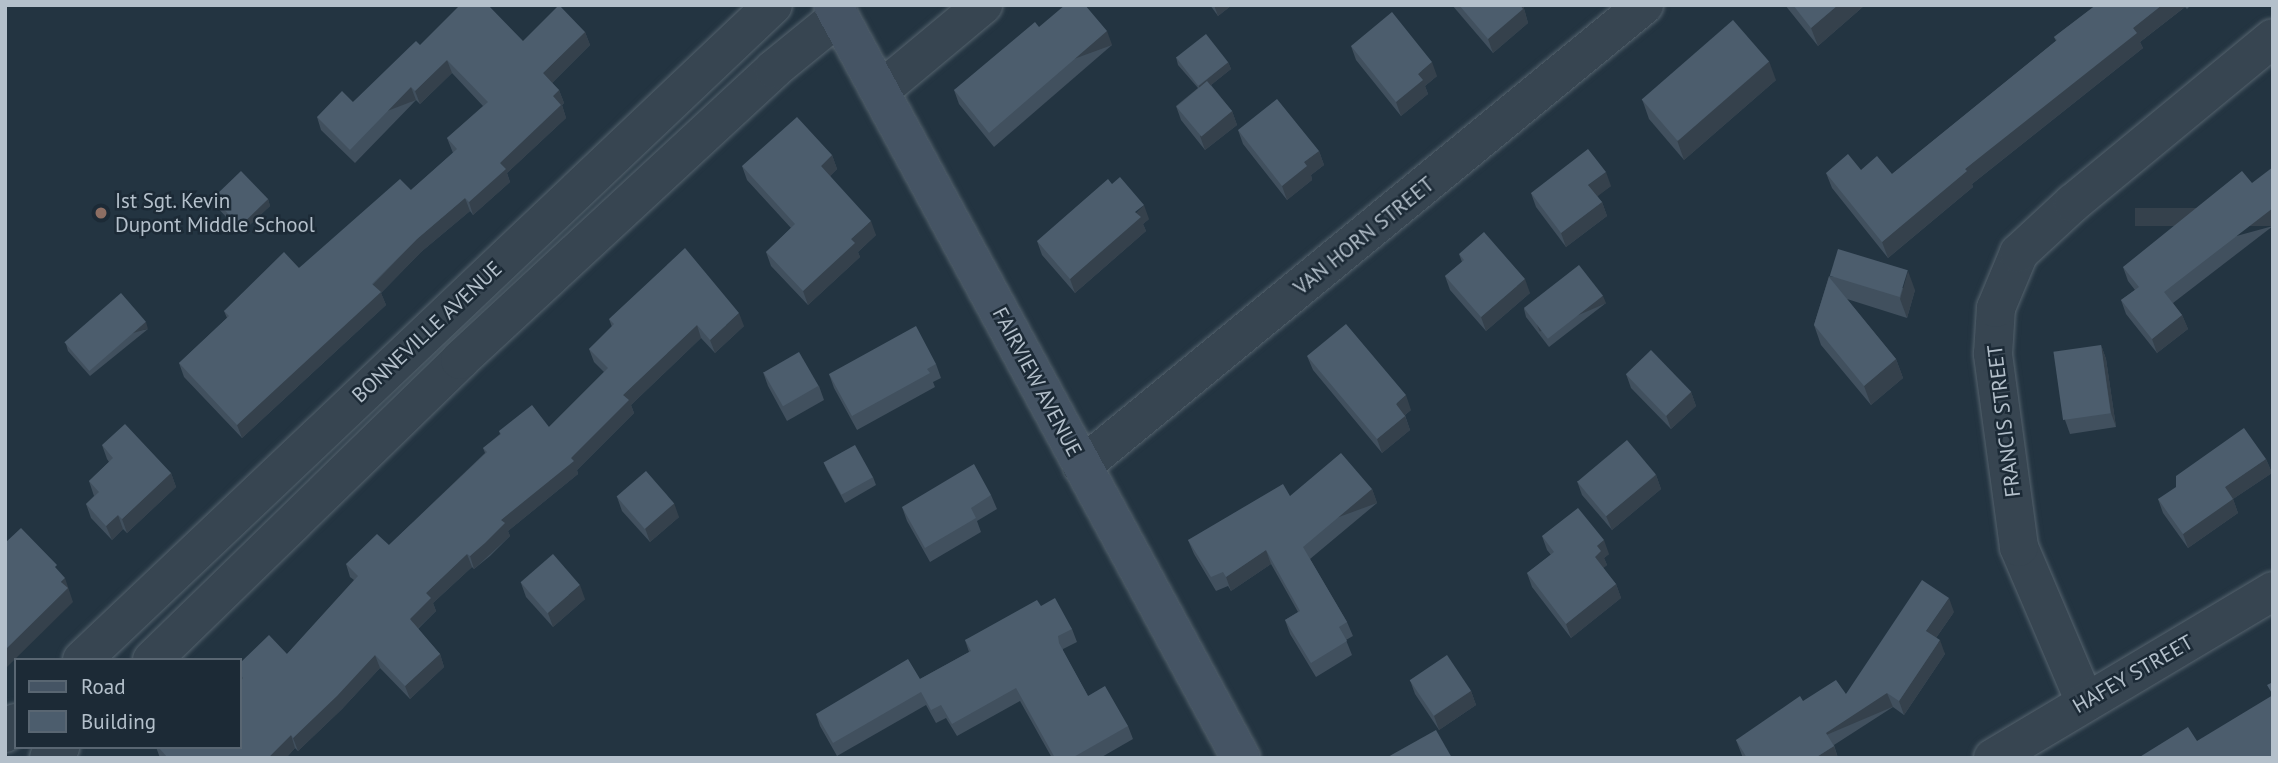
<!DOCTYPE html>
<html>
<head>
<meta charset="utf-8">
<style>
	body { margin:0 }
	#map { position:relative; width:2278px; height:763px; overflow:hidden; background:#233441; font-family:"PT Sans",sans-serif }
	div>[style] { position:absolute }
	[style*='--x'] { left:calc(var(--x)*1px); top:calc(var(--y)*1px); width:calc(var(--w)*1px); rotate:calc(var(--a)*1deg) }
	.roads { filter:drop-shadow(0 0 2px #55636e) drop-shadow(0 0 2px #55636e) }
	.minor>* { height:38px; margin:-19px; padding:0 19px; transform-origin:19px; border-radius:19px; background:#374551 }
	.secondary>* { height:38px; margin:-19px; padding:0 19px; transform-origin:19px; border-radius:19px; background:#455464 }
	.wall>* { inset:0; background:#41505e }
	.shaded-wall>* { inset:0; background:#35414c; transform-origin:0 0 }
	.building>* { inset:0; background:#4c5d6d; transform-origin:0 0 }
	.dots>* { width:19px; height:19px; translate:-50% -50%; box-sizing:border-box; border:4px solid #1c2a36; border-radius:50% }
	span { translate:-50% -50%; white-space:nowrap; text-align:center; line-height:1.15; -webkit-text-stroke:5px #1c2a36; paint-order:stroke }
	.poi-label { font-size:21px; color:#b4c0cb }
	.left { translate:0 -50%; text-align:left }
	.street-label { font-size:21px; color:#b4c0cb }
	.frame { position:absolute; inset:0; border:7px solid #b4c0cb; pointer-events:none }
	.legend { position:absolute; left:14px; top:658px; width:228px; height:91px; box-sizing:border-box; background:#1c2a36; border:2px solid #596672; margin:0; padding:9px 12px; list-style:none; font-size:21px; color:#b4c0cb }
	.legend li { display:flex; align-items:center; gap:14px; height:35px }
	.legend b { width:35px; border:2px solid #596672 }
</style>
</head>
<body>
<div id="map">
	<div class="roads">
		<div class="minor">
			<div style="--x:881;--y:90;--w:133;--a:-39.8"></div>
			<div style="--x:1082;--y:466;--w:727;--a:-39.36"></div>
			<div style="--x:82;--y:660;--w:952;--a:-43.47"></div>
			<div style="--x:152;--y:660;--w:430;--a:-44.2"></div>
			<div style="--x:460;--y:360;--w:428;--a:-42.8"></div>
			<div style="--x:774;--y:69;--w:84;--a:-39.2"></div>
			<div style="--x:2085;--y:702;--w:168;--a:-113.1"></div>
			<div style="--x:2019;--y:547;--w:195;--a:-97.7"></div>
			<div style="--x:1993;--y:354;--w:46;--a:-86.3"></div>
			<div style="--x:1996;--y:308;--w:60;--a:-67.3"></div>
			<div style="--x:2019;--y:253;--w:74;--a:-42.8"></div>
			<div style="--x:2073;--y:203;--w:259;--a:-39.5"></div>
			<div style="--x:5;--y:733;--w:15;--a:-42"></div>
			<div style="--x:49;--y:758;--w:16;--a:-45"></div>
			<div style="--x:1993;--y:758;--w:326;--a:-30.8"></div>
		</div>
		<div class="secondary">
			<div style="--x:833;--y:5;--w:856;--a:61.55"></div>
		</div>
	</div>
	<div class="wall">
		<div style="clip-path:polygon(1210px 5px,1232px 5px,1218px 16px)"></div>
		<div style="clip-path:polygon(1452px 5px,1523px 5px,1528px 23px,1493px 53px)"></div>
		<div style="clip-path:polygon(1785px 5px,1865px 5px,1818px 46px)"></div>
		<div style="clip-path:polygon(2096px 5px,2191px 5px,2187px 9px,2185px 7px,2140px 42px,2143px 48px,1972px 184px,1973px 187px,1888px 258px,1832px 188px,1826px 173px,1861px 170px,1892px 174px,2056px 41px,2054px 37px)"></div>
		<div style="clip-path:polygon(1039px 27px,1112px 45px,994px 147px,959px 104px,954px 90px)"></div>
		<div style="clip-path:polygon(585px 32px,590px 45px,552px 83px,559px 90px,564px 103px,562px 105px,566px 118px,507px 173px,510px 182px,473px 215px,470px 211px,421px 252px,381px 293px,386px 305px,242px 438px,184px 377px,179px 363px,227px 318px,224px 311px,299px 268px,411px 190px,453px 153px,447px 138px,483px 106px,452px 73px,420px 104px,416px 100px,355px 163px,321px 130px,317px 117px,353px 102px,420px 45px,523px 41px)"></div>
		<div style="clip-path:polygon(1351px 46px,1437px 76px,1425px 86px,1428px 94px,1401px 116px,1356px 60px)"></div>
		<div style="clip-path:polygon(1176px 57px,1228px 62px,1231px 69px,1211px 85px,1232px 111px,1237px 125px,1205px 150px,1181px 120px,1176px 106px,1198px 88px,1178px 65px)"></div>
		<div style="clip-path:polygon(1776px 80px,1684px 160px,1649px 119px,1642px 99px)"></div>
		<div style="clip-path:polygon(1238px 130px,1319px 151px,1324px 165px,1311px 175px,1312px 180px,1287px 200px,1243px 144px)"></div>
		<div style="clip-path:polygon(832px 155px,837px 169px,830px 176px,876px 235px,858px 252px,860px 257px,808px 305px,771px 266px,766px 252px,791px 228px,747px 180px,742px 166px)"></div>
		<div style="clip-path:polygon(1611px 186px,1597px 196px,1602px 202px,1607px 216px,1566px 247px,1536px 207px,1531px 193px)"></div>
		<div style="clip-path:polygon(212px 197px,268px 199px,270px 206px,241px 233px,215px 205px)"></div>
		<div style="clip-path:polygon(1149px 219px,1143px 224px,1146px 231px,1075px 293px,1042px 255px,1037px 241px)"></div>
		<div style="clip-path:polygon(2273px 226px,2173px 303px,2182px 315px,2188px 329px,2157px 353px,2126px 314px,2121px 300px,2135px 290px,2128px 281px,2123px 267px)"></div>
		<div style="clip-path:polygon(1459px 254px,1530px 293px,1486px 331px,1450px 290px,1445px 276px,1462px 262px)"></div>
		<div style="clip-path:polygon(1829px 276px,1915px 290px,1907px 318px,1847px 299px,1896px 359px,1903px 378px,1871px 405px,1821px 345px,1814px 325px)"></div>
		<div style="clip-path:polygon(1606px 303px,1549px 347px,1526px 317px,1524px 309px)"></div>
		<div style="clip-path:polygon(609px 319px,744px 326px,715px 353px,701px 338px,631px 405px,634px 413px,577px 470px,578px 474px,508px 531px,510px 536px,490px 556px,474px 569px,472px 567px,433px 603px,436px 611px,418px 629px,440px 654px,444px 667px,410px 699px,380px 668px,342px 709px,298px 751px,295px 748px,286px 758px,160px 758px,156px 747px,240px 747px,240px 663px,287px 654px,354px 580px,350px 577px,346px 564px,389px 545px,485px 453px,483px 448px,500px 434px,499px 431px,549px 427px,604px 372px,594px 362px,589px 349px,612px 327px)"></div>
		<div style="clip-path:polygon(148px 329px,90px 376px,68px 351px,66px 344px)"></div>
		<div style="clip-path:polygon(2101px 345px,2106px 359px,2116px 427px,2070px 434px,2065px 420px)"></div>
		<div style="clip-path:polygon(1307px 356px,1411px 410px,1405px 415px,1410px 430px,1382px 453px,1313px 370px)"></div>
		<div style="clip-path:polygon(936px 364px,941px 378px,933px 382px,935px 387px,857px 430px,834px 388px,829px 374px)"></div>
		<div style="clip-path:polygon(763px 372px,819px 386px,824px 400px,787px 421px,768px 386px)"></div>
		<div style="clip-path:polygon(1626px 374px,1691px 392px,1696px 406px,1671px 429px,1631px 388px)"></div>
		<div style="clip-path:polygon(102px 445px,171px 473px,176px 487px,127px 533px,123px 529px,112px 540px,91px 518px,86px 504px,94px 496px,89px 481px,109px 462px,107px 459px)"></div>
		<div style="clip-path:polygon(2266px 459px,2272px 473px,2233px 499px,2238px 513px,2188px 548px,2163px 513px,2158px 499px)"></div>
		<div style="clip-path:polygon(824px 463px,873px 477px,876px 485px,845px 503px,827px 470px)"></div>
		<div style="clip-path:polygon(1656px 475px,1661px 489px,1612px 530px,1582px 495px,1577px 481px)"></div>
		<div style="clip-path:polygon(1372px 489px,1377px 503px,1310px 559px,1347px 622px,1353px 636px,1346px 640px,1352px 655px,1316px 677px,1290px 634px,1285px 620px,1298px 612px,1271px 564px,1231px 591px,1228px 586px,1216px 591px,1194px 554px,1188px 540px,1290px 496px)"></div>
		<div style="clip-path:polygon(991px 495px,997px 509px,977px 521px,981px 532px,930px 562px,907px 521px,902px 507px)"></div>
		<div style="clip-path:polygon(617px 497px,679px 517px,650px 542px,622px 511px)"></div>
		<div style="clip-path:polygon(1542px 536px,1609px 554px,1604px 558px,1607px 565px,1603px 568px,1616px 584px,1621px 598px,1571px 638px,1532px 587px,1527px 573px,1551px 555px,1547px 550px)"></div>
		<div style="clip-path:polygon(521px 583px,585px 599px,553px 627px,526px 597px)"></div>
		<div style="clip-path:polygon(1041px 606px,1072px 629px,1077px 642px,1063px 649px,1063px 651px,1088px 696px,1128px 726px,1133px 739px,1100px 758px,1052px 758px,1020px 701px,957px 736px,946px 718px,936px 723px,926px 705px,837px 756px,820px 726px,816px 714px,920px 679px,969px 652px,965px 640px)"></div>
		<div style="clip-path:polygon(1954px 612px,1936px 638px,1945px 654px,1904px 715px,1893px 707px,1834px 745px,1838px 758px,1743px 758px,1736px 740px,1846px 694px)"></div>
		<div style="clip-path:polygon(1410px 680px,1471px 691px,1476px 705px,1439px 730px,1415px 694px)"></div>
	</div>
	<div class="shaded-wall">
		<div style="clip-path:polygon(1214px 5px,1232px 5px,1218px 16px)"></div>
		<div style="clip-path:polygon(1518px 5px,1523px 5px,1528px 23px,1493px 53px,1488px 39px)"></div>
		<div style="clip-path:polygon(1838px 5px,1865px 5px,1818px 46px,1811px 28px)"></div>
		<div style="clip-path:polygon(2162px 5px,2185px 5px,2185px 7px,2140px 42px,2143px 48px,1972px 184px,1973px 187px,1888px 258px,1882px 242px,1965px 169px,2133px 28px)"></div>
		<div style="left:1107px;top:31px;width:15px;height:156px;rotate:70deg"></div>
		<div style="clip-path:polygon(585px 32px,590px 45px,548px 87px,543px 73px)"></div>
		<div style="clip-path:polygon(447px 60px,452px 73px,420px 104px,415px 91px)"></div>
		<div style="clip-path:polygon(1769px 61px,1776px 80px,1684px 160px,1677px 140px)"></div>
		<div style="clip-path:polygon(1228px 62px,1231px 69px,1201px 93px,1199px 86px)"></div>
		<div style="clip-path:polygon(1432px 62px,1437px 76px,1425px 86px,1428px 94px,1401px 116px,1396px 102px,1418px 74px)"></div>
		<div style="left:411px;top:87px;width:14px;height:88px;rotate:69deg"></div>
		<div style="clip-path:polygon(559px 90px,564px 103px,562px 105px,566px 118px,507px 173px,510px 182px,473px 215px,469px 202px,553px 96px)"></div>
		<div style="clip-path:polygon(1232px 111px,1237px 125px,1205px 150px,1200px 136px)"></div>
		<div style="clip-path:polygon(1319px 151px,1324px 165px,1311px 175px,1312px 180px,1287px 200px,1282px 186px,1304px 162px)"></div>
		<div style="clip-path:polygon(832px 155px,837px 169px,826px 180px,821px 166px)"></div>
		<div style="clip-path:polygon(1606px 172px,1611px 186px,1594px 199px,1588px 185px)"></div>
		<div style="clip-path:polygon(465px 198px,470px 211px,421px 252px,381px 293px,386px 305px,242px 438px,237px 425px,417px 239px)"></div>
		<div style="clip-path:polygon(268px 199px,270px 206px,241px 233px,238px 226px)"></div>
		<div style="clip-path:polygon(1602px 202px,1607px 216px,1566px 247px,1561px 233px)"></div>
		<div style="clip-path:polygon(1144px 205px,1149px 219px,1143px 224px,1146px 231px,1075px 293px,1070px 279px)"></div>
		<div style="left:2273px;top:208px;width:18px;height:138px;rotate:90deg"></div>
		<div style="clip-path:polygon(871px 221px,876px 235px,858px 252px,860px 257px,808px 305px,803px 291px,851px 239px)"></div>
		<div style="clip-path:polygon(1908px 271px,1915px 290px,1907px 318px,1900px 299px)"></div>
		<div style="clip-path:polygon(1525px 279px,1530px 293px,1486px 331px,1481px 317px)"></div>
		<div style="left:1603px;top:296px;width:8px;height:72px;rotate:67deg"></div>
		<div style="clip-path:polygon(739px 313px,744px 326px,715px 353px,710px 340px)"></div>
		<div style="clip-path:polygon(2182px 315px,2188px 329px,2157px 353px,2152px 339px)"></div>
		<div style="left:146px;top:322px;width:7px;height:75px;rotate:74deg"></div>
		<div style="clip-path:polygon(697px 325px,701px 338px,631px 405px,634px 413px,577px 470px,578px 474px,508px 531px,510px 536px,474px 569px,470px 556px,501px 520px,571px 458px,623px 395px)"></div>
		<div style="clip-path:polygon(2101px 345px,2106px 359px,2116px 427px,2111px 413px)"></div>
		<div style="clip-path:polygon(1896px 359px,1903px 378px,1871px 405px,1864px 386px)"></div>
		<div style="clip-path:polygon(1691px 392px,1696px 406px,1671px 429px,1666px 415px)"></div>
		<div style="clip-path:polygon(1406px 395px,1411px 410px,1401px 418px,1396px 404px)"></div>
		<div style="clip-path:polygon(1405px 416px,1410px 430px,1382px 453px,1377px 439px)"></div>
		<div style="clip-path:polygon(2266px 459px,2272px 473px,2233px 499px,2238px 513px,2188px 548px,2183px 534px,2225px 487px)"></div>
		<div style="clip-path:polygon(171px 473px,176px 487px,127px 533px,122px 519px)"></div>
		<div style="clip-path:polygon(1656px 475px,1661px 489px,1612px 530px,1606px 516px)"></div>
		<div style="left:1372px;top:489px;width:15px;height:90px;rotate:70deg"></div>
		<div style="clip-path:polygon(674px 503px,679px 517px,650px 542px,645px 528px)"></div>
		<div style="clip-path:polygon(118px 515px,123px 529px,112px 540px,106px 526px)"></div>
		<div style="clip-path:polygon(1604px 540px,1609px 554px,1604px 558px,1607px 565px,1600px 571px,1595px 557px,1597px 546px)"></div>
		<div style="clip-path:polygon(1266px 550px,1271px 564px,1231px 591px,1226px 577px)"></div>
		<div style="clip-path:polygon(467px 554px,472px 567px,433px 603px,436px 611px,414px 632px,410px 619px,426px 593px)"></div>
		<div style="clip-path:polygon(65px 578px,73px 602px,5px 669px,5px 650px)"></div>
		<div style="clip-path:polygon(1616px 584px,1621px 598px,1571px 638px,1566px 624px)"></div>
		<div style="clip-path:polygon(580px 585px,585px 599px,553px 627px,548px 613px)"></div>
		<div style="clip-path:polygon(1949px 598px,1954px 612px,1931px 645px,1926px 631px)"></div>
		<div style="clip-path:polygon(1940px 640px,1945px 654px,1904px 715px,1899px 701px)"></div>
		<div style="clip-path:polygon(440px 654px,444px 667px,410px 699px,405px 686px)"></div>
		<div style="clip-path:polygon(375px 655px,380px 668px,342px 709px,298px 751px,293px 738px)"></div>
		<div style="clip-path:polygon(1471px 691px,1476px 705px,1439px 730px,1434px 716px)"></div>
		<div style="left:1887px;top:693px;width:15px;height:73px;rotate:67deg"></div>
		<div style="clip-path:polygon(291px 735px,295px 748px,286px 758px,268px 758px)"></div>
		<div style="clip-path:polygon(1834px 746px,1838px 758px,1815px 758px)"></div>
	</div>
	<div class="building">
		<div style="clip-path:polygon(460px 5px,488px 5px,523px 41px,559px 5px,585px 32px,543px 73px,559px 90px,553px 96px,561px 105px,500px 163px,506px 169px,469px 202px,465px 198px,417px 239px,372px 284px,381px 292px,237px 425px,179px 363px,229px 316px,224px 311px,284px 252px,299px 268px,400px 179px,411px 190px,457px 149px,447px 138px,488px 102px,447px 60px,415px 91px,411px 87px,350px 150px,317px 117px,342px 91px,353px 102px,416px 41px,420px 45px)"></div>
		<div style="clip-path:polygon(1065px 5px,1085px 5px,1107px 31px,989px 133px,954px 90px,1035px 22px,1039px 27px)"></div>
		<div style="clip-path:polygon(1459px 5px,1520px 5px,1523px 9px,1488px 39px)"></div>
		<div style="clip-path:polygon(1793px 5px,1838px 5px,1811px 28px)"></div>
		<div style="clip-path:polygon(2096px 5px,2162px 5px,2133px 28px,2137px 33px,1965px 169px,1967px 171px,1882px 242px,1826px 173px,1848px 154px,1861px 170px,1877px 156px,1892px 174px,2057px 40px,2054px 37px)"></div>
		<div style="clip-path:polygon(1392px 12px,1432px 62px,1418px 74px,1423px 80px,1396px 102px,1351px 46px)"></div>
		<div style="left:1733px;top:20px;width:55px;height:121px;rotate:49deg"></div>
		<div style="left:1206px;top:34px;width:36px;height:38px;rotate:52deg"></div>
		<div style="left:1207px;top:81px;width:39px;height:40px;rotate:50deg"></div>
		<div style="clip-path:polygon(1277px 99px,1319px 151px,1304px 162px,1307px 166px,1282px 186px,1238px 130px)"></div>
		<div style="clip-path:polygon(797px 117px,832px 155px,821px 166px,871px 221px,851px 239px,855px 243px,803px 291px,766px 252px,795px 224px,742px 166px)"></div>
		<div style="clip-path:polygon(1588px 149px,1606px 172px,1588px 185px,1602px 202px,1561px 233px,1531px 193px)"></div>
		<div style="clip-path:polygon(2273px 167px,2273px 208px,2164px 292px,2182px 315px,2152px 339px,2121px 300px,2139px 287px,2123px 267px,2242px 171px,2252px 183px)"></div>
		<div style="left:241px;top:171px;width:39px;height:39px;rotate:46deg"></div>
		<div style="clip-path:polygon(1120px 177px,1144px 205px,1135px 212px,1141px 217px,1070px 279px,1037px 241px,1108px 179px,1112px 184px)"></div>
		<div style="clip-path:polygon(1484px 232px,1525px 279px,1481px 317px,1445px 276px,1464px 260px,1459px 254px)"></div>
		<div style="clip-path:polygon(685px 248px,739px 313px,710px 340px,697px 325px,623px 395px,629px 400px,571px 458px,574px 461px,501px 520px,505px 523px,485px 543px,470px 556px,467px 554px,426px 593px,431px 598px,410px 619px,440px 654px,405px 686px,375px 655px,337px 696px,293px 738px,291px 735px,268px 758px,168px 758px,158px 747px,240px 747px,240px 682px,243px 678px,240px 674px,240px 663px,269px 635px,287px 654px,358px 576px,346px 564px,377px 534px,389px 545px,487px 452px,483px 448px,501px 434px,499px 431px,532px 405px,549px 427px,608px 368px,589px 349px,614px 324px,609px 319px)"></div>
		<div style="left:1838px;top:249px;width:73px;height:28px;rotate:17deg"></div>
		<div style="left:1579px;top:265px;width:39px;height:70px;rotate:52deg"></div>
		<div style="clip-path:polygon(1829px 277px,1896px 359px,1864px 386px,1814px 325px)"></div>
		<div style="left:121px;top:293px;width:38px;height:75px;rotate:49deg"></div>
		<div style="clip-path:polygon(1346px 324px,1406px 395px,1396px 404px,1405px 416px,1377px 439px,1307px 356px)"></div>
		<div style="clip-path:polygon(916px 326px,936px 364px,927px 369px,930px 373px,852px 416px,829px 374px)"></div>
		<div style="left:2101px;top:345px;width:69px;height:48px;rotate:82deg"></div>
		<div style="left:1651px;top:350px;width:58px;height:35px;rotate:46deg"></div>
		<div style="left:799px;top:352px;width:39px;height:41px;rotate:60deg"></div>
		<div style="clip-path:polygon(125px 424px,171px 473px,122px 519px,118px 515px,106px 526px,86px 504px,99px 492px,89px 481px,113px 458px,102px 445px)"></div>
		<div style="clip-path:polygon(2244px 428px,2266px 459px,2225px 487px,2233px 499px,2183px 534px,2158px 499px,2176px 487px,2176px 476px)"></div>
		<div style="left:1627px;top:440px;width:45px;height:65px;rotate:50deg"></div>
		<div style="left:855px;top:445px;width:37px;height:36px;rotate:61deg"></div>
		<div style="clip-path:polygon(1341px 453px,1372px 489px,1303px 547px,1347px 622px,1339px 627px,1347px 641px,1311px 663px,1285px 620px,1300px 611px,1266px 550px,1226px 577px,1223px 572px,1211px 577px,1188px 540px,1283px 484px,1290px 496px)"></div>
		<div style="clip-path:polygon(974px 464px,991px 495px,971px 508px,976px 518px,925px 548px,902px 507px)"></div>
		<div style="left:646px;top:471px;width:43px;height:39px;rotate:49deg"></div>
		<div style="clip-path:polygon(1578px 508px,1604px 540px,1597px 546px,1601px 551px,1595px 557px,1616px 584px,1566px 624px,1527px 573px,1554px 552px,1542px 536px)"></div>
		<div style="clip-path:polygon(21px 528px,57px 565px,55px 567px,65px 578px,61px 582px,68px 588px,5px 650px,5px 543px)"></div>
		<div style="left:553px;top:554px;width:41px;height:43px;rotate:49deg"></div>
		<div style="clip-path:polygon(1922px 580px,1949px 598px,1926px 631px,1940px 640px,1899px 701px,1887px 693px,1826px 733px,1834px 746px,1815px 758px,1747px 758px,1736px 740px,1800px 696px,1803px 701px,1836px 680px,1846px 694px)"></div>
		<div style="clip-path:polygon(1055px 598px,1072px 629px,1058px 636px,1059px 643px,1088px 696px,1105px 686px,1128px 726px,1072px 758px,1055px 758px,1016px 688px,952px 724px,941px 705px,931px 710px,921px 692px,833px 743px,816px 714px,908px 659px,920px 679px,971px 651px,965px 640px,1037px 600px,1041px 606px)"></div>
		<div style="left:1447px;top:655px;width:43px;height:45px;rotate:56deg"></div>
		<div style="clip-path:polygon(2273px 682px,2273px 695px,2267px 685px)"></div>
		<div style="clip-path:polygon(2273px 695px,2273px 758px,2138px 758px,2188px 727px,2197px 741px)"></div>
		<div style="clip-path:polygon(1436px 730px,1452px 758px,1386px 758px)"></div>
	</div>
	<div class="dots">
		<div style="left:101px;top:213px;background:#8d6e63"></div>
	</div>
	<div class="poi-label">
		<span class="left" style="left:115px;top:213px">Ist Sgt. Kevin<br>Dupont Middle School</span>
	</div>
	<div class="street-label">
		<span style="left:1364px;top:236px;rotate:-39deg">VAN HORN STREET</span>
		<span style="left:427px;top:332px;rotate:-43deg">BONNEVILLE AVENUE</span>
		<span style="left:1037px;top:382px;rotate:62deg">FAIRVIEW AVENUE</span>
		<span style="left:2004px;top:421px;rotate:-97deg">FRANCIS STREET</span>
		<span style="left:2133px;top:674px;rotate:-30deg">HAFEY STREET</span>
	</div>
	<div class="frame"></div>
	<ul class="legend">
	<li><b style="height:9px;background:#455464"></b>Road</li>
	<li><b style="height:19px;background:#4c5d6d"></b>Building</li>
	</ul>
</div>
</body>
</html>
